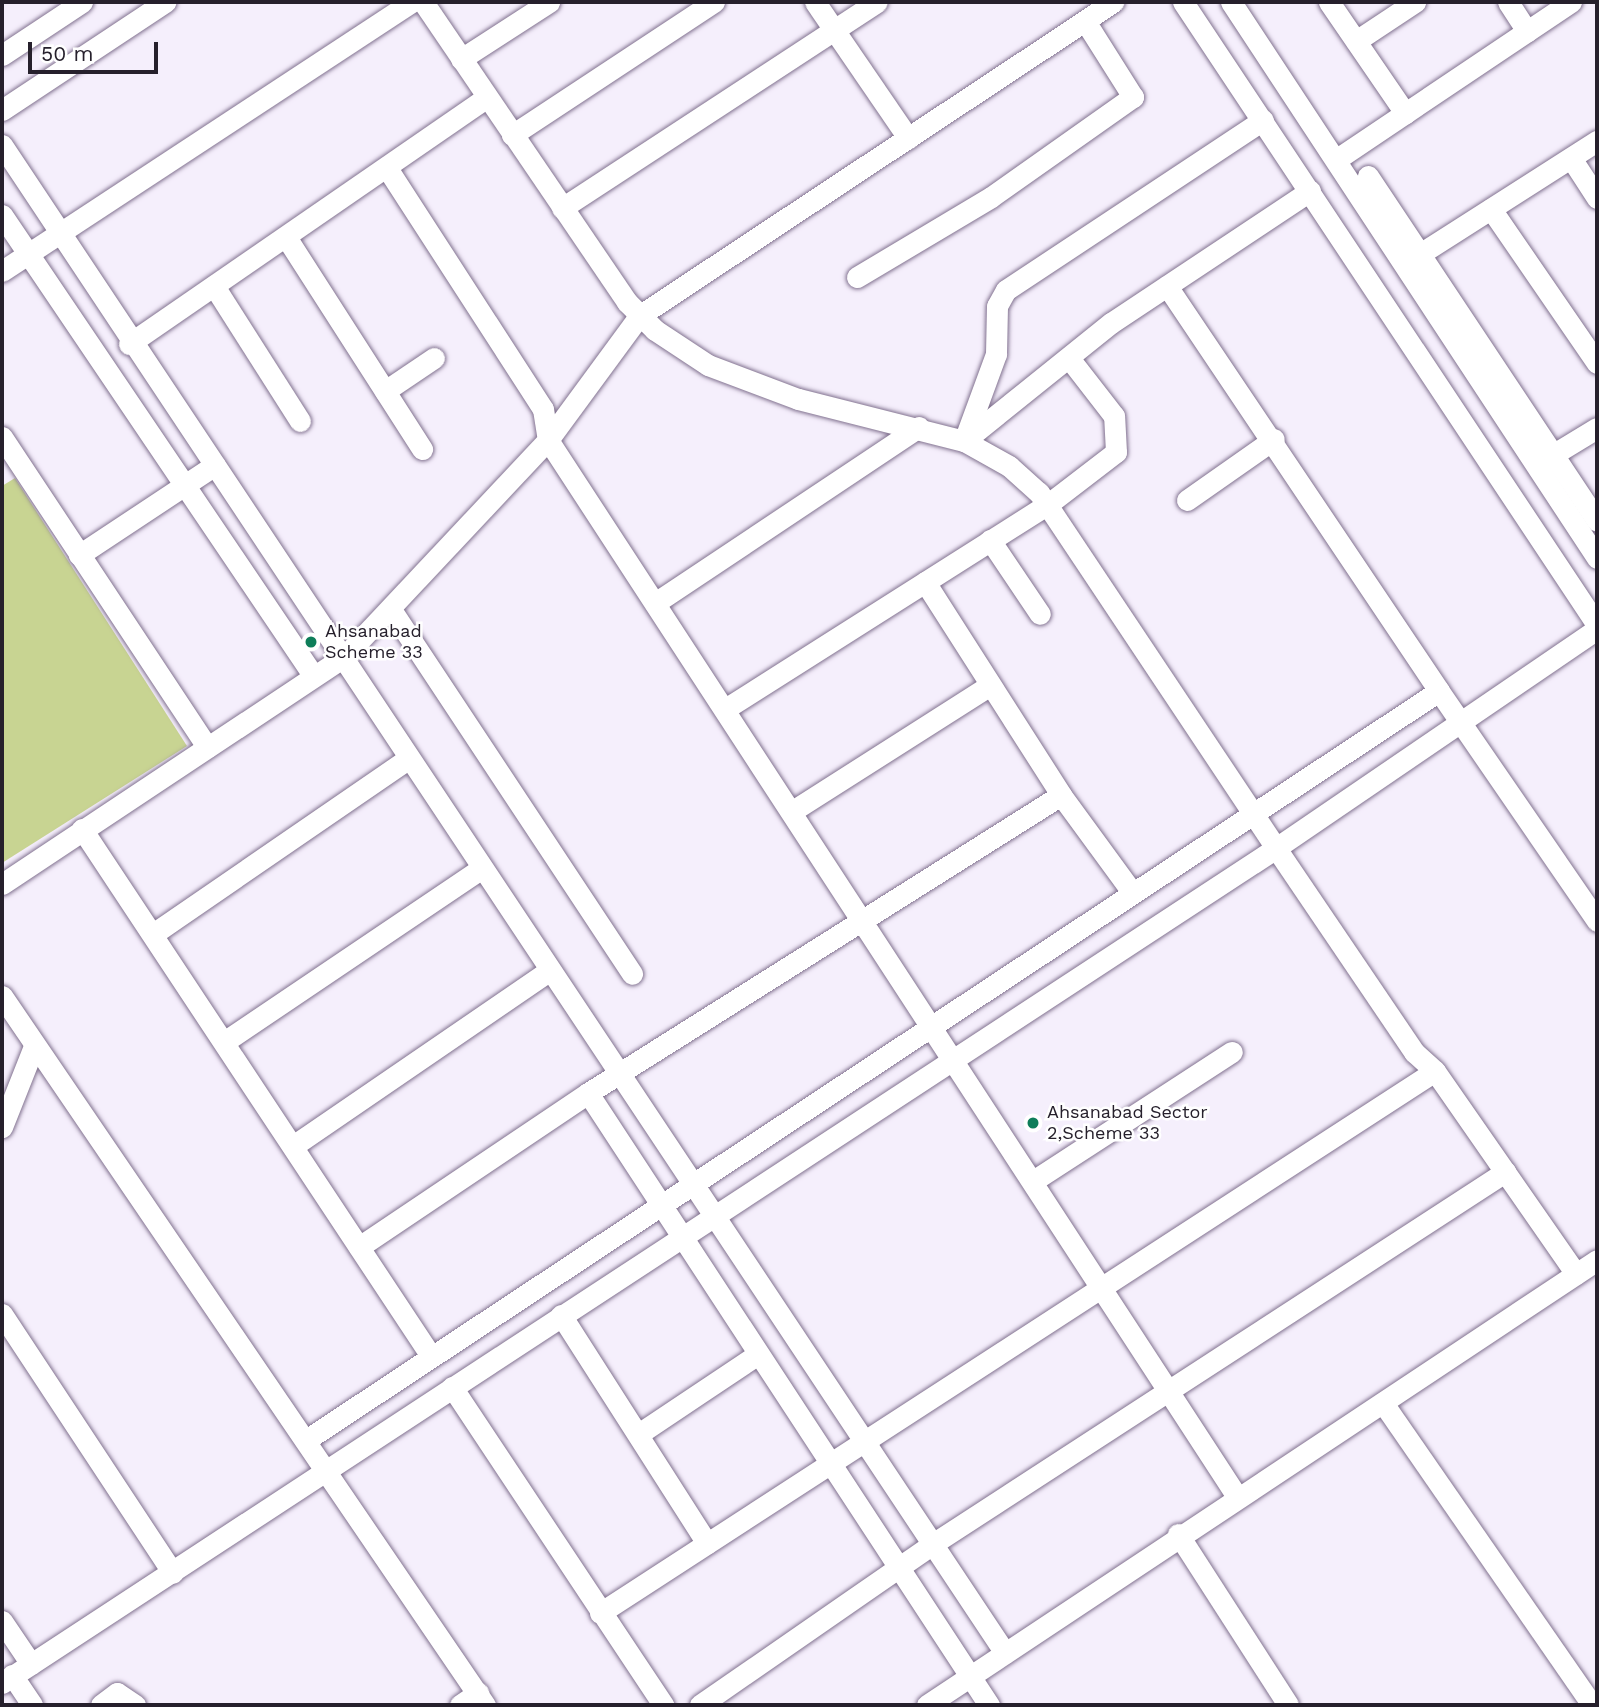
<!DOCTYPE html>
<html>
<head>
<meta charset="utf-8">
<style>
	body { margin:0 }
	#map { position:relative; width:1599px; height:1707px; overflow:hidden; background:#f5effc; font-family:"Work Sans",sans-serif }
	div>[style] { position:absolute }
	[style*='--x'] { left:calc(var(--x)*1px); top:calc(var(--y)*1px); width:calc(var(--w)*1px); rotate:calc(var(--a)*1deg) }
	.green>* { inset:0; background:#c8d492 }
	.roads { filter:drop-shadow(0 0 2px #81718f) drop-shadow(0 0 2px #81718f) }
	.minor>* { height:21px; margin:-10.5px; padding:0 10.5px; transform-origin:10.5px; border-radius:10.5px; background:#fff }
	.dots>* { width:19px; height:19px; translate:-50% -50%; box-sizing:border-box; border:4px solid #fff; border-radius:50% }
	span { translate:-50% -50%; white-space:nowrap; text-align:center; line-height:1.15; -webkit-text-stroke:5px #fff; paint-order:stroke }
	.poi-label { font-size:18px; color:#26202c }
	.left { translate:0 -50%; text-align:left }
	.frame { position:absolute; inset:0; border:4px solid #26202c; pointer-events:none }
	.scale { position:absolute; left:28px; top:42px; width:130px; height:32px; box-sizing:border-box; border:4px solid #26202c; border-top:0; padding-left:9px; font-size:21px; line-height:24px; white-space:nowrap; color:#26202c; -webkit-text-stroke:5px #fff; paint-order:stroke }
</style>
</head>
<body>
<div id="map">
	<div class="green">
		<div style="clip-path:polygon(15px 478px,187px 746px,2px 863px,2px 486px)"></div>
	</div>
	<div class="roads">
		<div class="minor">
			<div style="--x:815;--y:2;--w:165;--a:55.6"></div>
			<div style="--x:1183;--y:2;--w:748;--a:56.39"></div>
			<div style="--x:1231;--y:2;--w:666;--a:56.64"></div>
			<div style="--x:1329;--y:2;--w:135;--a:55.6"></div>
			<div style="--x:1508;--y:2;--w:35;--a:57"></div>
			<div style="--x:1356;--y:41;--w:71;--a:-33.5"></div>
			<div style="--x:2;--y:55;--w:96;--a:-33.5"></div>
			<div style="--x:461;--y:59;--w:105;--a:-32.9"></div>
			<div style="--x:2;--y:110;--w:196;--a:-33.5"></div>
			<div style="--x:512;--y:135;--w:242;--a:-33.4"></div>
			<div style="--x:2;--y:145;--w:1811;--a:56.37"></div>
			<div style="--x:1571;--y:158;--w:48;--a:57"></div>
			<div style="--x:1337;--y:159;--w:282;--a:-33.9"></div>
			<div style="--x:387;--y:168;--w:287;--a:57.1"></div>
			<div style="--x:543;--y:409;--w:31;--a:81"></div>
			<div style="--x:548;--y:440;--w:1260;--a:56.89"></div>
			<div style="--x:1368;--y:176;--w:414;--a:56.4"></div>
			<div style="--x:562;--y:208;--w:376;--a:-33.2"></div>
			<div style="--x:1491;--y:209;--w:187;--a:55.5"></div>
			<div style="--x:2;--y:215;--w:555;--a:55.94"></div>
			<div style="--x:286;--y:237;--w:252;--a:57.3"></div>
			<div style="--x:1420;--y:254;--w:210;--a:-32.6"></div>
			<div style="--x:2;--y:271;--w:490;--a:-33.3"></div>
			<div style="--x:857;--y:277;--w:156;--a:-30.8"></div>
			<div style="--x:991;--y:197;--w:174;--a:-35.2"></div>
			<div style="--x:1133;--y:97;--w:90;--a:-122.3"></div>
			<div style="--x:214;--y:286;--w:160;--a:57.5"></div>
			<div style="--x:1167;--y:286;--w:488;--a:56.1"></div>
			<div style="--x:129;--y:344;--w:435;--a:-34.6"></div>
			<div style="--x:385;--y:391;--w:59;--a:-34"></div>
			<div style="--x:2;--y:437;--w:372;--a:56.5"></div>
			<div style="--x:969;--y:437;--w:182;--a:-38.8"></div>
			<div style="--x:1111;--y:323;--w:239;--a:-33.6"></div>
			<div style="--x:964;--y:441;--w:93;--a:-69.8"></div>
			<div style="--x:996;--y:354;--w:48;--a:-88.8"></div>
			<div style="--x:997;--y:306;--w:18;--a:-61"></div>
			<div style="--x:1006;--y:290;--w:308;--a:-33.5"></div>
			<div style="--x:1554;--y:454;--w:50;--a:-31.2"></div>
			<div style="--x:1187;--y:500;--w:106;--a:-35"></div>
			<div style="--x:990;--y:540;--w:89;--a:56"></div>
			<div style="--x:79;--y:555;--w:163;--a:-33.5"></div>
			<div style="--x:925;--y:582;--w:253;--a:57.4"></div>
			<div style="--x:1061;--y:795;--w:120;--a:53.8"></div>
			<div style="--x:655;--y:603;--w:317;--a:-33.7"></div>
			<div style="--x:392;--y:611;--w:435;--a:56.5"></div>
			<div style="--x:725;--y:709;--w:381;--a:-32.4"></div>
			<div style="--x:1047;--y:505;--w:87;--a:-37.5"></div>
			<div style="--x:1116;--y:452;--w:36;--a:-93"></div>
			<div style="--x:1114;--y:416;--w:73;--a:-127.8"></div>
			<div style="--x:794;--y:810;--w:232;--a:-32.5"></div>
			<div style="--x:82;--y:829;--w:632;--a:56.49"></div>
			<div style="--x:2;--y:884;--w:410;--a:-33.6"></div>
			<div style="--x:344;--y:657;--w:298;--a:-46.8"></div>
			<div style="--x:548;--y:440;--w:154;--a:-53.7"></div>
			<div style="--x:639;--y:316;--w:569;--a:-33.52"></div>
			<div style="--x:153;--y:934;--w:309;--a:-34.5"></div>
			<div style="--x:2;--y:996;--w:858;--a:55.74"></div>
			<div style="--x:224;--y:1042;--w:308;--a:-34"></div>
			<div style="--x:588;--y:1093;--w:732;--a:56.77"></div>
			<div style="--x:2;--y:1127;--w:87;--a:-68.4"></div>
			<div style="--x:293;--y:1146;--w:308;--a:-34.4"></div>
			<div style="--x:1033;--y:1181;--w:237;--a:-33"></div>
			<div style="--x:359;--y:1247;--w:276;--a:-33.9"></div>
			<div style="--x:588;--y:1093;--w:559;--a:-32.21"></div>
			<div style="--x:1576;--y:1274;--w:247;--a:-124.8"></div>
			<div style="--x:1435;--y:1071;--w:28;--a:-138"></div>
			<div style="--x:1414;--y:1052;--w:246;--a:-124.1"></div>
			<div style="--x:1276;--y:848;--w:389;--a:-34.3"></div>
			<div style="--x:2;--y:1314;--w:310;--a:56.6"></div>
			<div style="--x:561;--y:1315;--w:271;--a:57.4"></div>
			<div style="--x:452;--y:1387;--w:382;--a:56.4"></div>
			<div style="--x:1383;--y:1403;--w:367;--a:55.3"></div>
			<div style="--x:640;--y:1433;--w:142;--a:-33.8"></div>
			<div style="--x:306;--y:1440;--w:1358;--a:-33.47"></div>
			<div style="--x:1439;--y:691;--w:279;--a:55.5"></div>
			<div style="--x:1178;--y:1534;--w:203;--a:57.2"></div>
			<div style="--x:600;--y:1613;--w:995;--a:-32.99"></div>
			<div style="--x:2;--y:1621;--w:52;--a:56"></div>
			<div style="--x:12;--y:1675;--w:36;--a:56"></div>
			<div style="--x:2;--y:1683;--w:1523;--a:-33.24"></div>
			<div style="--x:1276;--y:848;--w:427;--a:-123.7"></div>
			<div style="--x:1039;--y:493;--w:40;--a:-138"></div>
			<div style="--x:1009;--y:466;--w:51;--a:-150.9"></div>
			<div style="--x:964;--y:441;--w:171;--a:-165.8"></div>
			<div style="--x:798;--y:399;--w:96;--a:-159.3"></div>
			<div style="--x:708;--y:365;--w:64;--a:-146.6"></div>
			<div style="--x:655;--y:330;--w:40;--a:-135"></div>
			<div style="--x:627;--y:302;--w:363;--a:-124.2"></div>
			<div style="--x:101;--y:1705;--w:20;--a:-37"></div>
			<div style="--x:117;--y:1693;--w:22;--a:34"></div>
			<div style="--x:460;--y:1705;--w:22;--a:-34"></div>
			<div style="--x:700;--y:1705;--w:281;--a:-34.7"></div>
			<div style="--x:931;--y:1545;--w:685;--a:-33.02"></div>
			<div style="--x:927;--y:1705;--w:804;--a:-33.59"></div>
		</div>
	</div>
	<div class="dots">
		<div style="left:311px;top:642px;background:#0e7d59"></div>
		<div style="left:1033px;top:1123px;background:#0e7d59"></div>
	</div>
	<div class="poi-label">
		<span class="left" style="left:325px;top:642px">Ahsanabad<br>Scheme 33</span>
		<span class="left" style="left:1047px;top:1123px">Ahsanabad Sector<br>2,Scheme 33</span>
	</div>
	<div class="frame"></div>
	<div class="scale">50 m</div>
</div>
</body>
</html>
